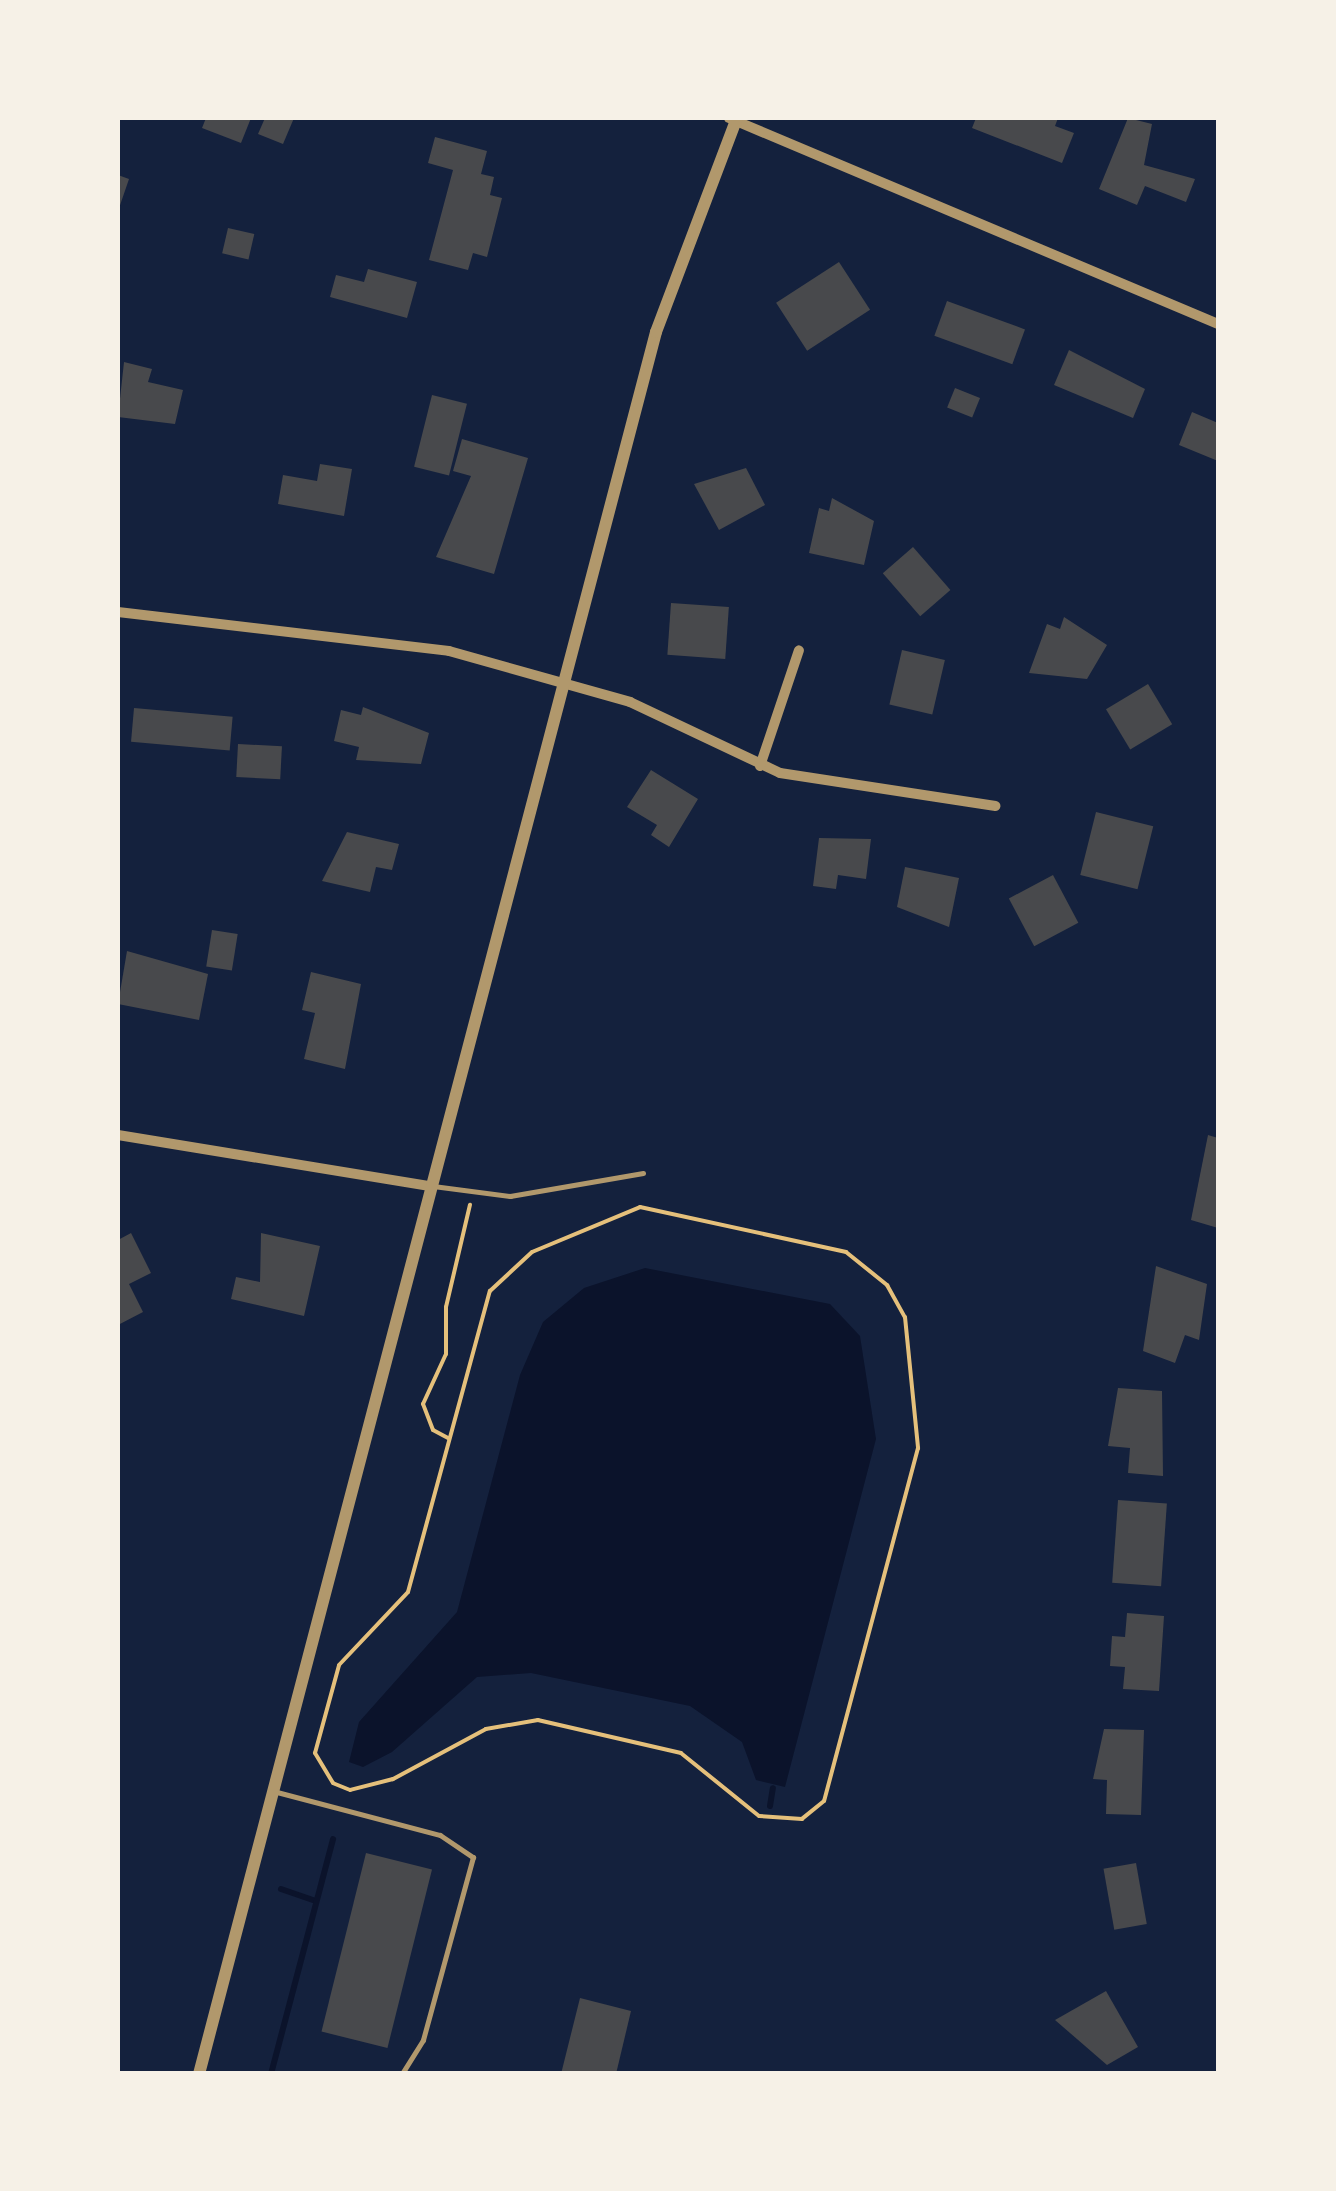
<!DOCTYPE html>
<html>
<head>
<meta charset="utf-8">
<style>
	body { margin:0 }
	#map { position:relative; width:1336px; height:2191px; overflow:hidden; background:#14213d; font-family:"Open Sans",sans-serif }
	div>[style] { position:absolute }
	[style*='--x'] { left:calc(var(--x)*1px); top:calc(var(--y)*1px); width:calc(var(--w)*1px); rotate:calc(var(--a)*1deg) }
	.water>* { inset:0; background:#0b132b }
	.stream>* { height:6px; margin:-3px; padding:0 3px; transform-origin:3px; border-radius:3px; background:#0b132b }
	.building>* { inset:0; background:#48494c; transform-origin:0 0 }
	.path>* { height:4px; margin:-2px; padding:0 2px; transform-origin:2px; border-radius:2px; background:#e5c07b }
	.service>* { height:5px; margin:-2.5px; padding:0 2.5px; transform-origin:2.5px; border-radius:2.5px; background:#b1986c }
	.minor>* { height:10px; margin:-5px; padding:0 5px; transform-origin:5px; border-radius:5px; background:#b1986c }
	.tertiary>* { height:12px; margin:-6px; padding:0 6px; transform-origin:6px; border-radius:6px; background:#b1986c }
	span { translate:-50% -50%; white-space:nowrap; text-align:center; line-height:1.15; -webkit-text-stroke:8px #f6f1e7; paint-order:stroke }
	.frame { position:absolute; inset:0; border:120px solid #f6f1e7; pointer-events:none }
</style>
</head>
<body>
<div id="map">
	<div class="water">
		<div style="clip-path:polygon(645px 1268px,830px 1304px,860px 1336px,876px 1439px,785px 1787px,756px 1780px,742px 1742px,690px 1706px,531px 1673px,477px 1677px,392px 1752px,363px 1767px,349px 1762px,359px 1722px,457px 1612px,520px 1375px,543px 1322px,584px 1288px)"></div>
	</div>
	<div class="stream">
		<div style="--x:770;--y:1806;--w:18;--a:-81"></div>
		<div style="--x:281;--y:1889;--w:36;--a:19"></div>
		<div style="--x:271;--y:2074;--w:243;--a:-75.2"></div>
	</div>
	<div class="building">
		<div style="clip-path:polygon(206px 118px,251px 118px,241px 143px,202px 128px)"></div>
		<div style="clip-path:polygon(265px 118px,294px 118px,283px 144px,258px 134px)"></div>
		<div style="clip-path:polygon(976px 118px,1058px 118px,1055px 126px,1074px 133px,1062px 163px,972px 128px)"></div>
		<div style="clip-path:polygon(1128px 118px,1152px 124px,1144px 165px,1195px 179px,1186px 202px,1145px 186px,1137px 205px,1099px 189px)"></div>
		<div style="clip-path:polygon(435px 137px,487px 151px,481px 174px,494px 177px,490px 195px,502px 198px,487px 257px,473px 253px,468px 270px,429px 260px,453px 170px,428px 163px)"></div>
		<div style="clip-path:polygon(118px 175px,129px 179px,118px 211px)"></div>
		<div style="left:228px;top:228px;width:27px;height:26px;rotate:13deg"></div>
		<div style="left:839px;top:262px;width:57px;height:75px;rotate:57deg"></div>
		<div style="clip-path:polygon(368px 269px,417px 282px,407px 318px,330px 297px,336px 275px,364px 282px)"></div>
		<div style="left:947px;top:301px;width:83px;height:37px;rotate:20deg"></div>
		<div style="clip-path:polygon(1069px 350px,1145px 389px,1133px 418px,1054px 385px)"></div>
		<div style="clip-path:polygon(124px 362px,152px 369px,148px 382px,183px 390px,175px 424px,118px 417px)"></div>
		<div style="left:955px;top:388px;width:27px;height:21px;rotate:22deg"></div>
		<div style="left:432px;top:395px;width:36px;height:74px;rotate:14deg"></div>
		<div style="clip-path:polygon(1192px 412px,1218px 423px,1218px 461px,1179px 445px)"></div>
		<div style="clip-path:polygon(462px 439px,528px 458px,494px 574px,436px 557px,471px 476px,453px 471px)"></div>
		<div style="clip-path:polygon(320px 464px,352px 469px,344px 516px,278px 504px,283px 475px,317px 481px)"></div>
		<div style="clip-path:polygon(746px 468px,765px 505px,719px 530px,694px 484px)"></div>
		<div style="clip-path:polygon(832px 498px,874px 521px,864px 565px,809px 553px,819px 508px,829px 511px)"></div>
		<div style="left:913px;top:547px;width:57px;height:40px;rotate:49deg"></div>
		<div style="left:671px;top:603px;width:58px;height:52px;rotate:4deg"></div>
		<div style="clip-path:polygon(1064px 617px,1107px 645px,1087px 679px,1029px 673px,1047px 624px,1060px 629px)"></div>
		<div style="left:902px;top:650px;width:44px;height:56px;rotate:13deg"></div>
		<div style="left:1148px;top:684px;width:47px;height:49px;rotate:59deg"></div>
		<div style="clip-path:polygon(363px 707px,429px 733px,421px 764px,356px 760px,359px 747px,334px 741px,341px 710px,361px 715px)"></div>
		<div style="left:134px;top:708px;width:99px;height:34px;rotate:5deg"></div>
		<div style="left:238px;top:744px;width:44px;height:33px;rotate:3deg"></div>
		<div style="clip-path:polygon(651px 770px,698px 799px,669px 847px,651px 835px,657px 825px,627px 807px)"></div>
		<div style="left:1096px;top:812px;width:59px;height:65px;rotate:14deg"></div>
		<div style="clip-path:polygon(347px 832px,399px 844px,392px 870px,376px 867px,370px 892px,322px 881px)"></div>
		<div style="clip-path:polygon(819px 838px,871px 839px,866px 879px,838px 875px,836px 889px,813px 886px)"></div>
		<div style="clip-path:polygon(905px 867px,959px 878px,949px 927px,897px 907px)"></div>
		<div style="left:1053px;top:875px;width:54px;height:50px;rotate:62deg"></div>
		<div style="left:212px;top:930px;width:26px;height:37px;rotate:9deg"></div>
		<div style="clip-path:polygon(127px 951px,208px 974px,199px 1020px,118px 1004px)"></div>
		<div style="clip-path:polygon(311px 972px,361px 984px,345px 1069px,304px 1059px,315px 1013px,302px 1010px)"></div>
		<div style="clip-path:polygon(1208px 1135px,1218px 1138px,1218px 1228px,1191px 1220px)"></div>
		<div style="clip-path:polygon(131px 1233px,151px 1273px,129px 1284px,143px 1312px,118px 1325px,118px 1240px)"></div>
		<div style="clip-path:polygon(261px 1233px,320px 1246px,304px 1316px,231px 1299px,236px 1277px,260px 1282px)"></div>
		<div style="clip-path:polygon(1156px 1266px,1207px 1284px,1199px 1340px,1185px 1335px,1175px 1363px,1143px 1351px)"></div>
		<div style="clip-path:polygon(1118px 1388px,1162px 1391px,1163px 1476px,1128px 1473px,1130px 1448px,1108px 1446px)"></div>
		<div style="left:1118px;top:1500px;width:49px;height:83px;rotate:4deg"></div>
		<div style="clip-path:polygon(1127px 1613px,1164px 1616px,1159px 1691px,1123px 1689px,1125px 1667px,1110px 1666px,1112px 1636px,1125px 1637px)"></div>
		<div style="clip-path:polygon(1104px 1729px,1144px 1730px,1141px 1815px,1106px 1814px,1107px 1780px,1093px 1779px)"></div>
		<div style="left:366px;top:1853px;width:68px;height:184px;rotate:14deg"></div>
		<div style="left:1136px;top:1863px;width:62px;height:33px;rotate:80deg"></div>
		<div style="clip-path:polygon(1106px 1991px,1138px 2047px,1107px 2065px,1055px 2020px)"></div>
		<div style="clip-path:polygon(580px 1998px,631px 2011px,616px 2074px,561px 2074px)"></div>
	</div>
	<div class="path">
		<div style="--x:640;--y:1207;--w:211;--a:12.3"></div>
		<div style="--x:846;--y:1252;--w:53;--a:38.8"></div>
		<div style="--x:887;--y:1285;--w:37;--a:61"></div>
		<div style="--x:905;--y:1317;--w:132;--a:84.3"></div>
		<div style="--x:918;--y:1448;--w:365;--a:104.9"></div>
		<div style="--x:824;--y:1801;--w:28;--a:141"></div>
		<div style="--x:802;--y:1819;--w:43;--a:-176"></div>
		<div style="--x:759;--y:1816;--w:100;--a:-141.1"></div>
		<div style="--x:681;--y:1753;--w:147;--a:-167"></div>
		<div style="--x:538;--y:1720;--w:53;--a:170.2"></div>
		<div style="--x:486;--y:1729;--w:106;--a:151.7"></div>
		<div style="--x:393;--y:1779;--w:44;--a:165.7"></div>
		<div style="--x:350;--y:1790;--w:18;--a:-158"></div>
		<div style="--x:333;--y:1783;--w:35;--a:-121"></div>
		<div style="--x:315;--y:1753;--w:91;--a:-74.7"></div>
		<div style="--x:339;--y:1665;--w:100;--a:-46.6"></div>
		<div style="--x:408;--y:1592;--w:312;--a:-74.8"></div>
		<div style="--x:490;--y:1291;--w:57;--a:-42.9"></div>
		<div style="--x:532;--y:1252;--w:117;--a:-22.6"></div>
		<div style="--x:448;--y:1438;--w:17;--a:-152"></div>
		<div style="--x:433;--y:1430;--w:28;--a:-111"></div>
		<div style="--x:423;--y:1404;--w:55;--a:-65.3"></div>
		<div style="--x:446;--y:1354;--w:47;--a:-90"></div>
		<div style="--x:446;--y:1307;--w:105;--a:-76.8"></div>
	</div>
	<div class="service">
		<div style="--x:433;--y:1186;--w:78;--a:7.4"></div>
		<div style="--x:510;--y:1196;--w:135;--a:-9.8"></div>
		<div style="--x:273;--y:1791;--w:173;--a:14.8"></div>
		<div style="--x:440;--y:1835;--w:40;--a:34"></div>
		<div style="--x:473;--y:1857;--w:190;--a:105.3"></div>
		<div style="--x:423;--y:2040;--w:40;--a:122"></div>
	</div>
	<div class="minor">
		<div style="--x:729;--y:118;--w:531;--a:22.84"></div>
		<div style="--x:118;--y:612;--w:333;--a:6.7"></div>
		<div style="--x:449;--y:651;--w:188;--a:15.7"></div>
		<div style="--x:630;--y:702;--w:166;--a:25.3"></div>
		<div style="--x:780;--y:773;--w:218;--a:8.7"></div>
		<div style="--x:760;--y:766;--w:122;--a:-71.4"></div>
		<div style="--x:118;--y:1135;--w:316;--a:9.3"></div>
	</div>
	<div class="tertiary">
		<div style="--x:199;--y:2074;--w:1801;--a:-75.3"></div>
		<div style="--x:656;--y:332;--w:229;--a:-69.3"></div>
	</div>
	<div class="frame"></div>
</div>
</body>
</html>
